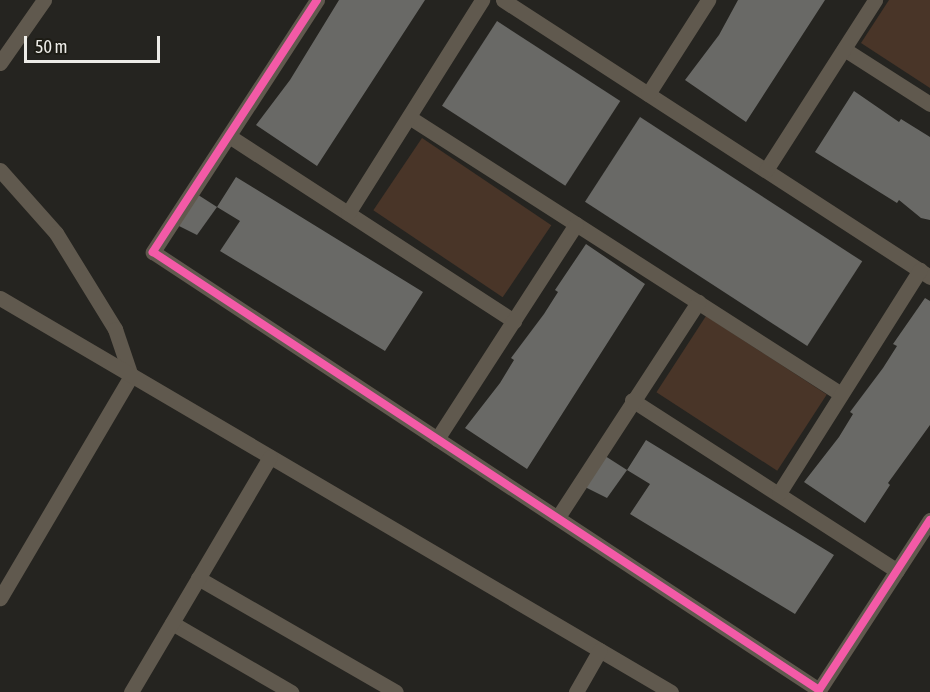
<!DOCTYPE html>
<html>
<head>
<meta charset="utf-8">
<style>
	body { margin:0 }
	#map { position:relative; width:930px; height:692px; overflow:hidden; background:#252420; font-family:"Asap Condensed",sans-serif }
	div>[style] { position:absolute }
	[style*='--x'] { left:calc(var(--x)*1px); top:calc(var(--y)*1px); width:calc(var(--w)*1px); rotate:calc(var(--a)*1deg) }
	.green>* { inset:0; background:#493528; transform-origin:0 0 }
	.building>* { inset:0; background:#696966; transform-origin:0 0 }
	.street>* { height:15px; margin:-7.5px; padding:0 7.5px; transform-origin:7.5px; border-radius:7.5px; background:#60594e }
	.cycleway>* { height:8px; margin:-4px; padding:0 4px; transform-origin:4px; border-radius:4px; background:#f35aa7 }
	span { translate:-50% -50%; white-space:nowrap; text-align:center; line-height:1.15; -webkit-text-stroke:6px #1d1c15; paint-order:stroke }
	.scale { position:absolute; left:24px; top:36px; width:136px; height:27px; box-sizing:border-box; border:3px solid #edece8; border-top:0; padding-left:8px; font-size:18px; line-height:21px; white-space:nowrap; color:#edece8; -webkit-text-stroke:4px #1d1c15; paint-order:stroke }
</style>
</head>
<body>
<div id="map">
	<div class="green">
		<div style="clip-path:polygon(889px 0,930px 0,930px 88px,861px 43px)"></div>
		<div style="left:422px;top:138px;width:156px;height:87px;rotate:34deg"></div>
		<div style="left:706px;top:316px;width:144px;height:91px;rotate:33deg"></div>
	</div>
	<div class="building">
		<div style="clip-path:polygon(339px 0,425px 0,317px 166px,256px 125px,290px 80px)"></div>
		<div style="clip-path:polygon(738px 0,825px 0,746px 122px,685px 80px,719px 35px)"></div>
		<div style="left:497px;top:21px;width:147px;height:101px;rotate:33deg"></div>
		<div style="clip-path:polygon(854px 91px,899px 122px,901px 119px,930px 137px,930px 220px,921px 218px,899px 200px,897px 203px,815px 152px)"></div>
		<div style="left:640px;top:117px;width:265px;height:101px;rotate:33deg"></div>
		<div style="clip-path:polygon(236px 177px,423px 292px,385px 351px,220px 251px,240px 221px,217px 207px)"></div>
		<div style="clip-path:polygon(192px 191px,217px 207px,197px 235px,171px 222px)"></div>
		<div style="clip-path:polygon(586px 244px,645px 284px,527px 469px,465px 428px,500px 383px,514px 360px,511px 358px,544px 314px,558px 292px,555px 290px)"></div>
		<div style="clip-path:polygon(925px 298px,930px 301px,930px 425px,888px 483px,890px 485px,865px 523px,804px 482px,839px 437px,853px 414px,850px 412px,883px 368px,897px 346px,893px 344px)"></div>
		<div style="clip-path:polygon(646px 440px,834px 555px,795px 614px,630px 514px,650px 484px,627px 470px)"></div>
		<div style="clip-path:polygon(602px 454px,627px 470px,607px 498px,581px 485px)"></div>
	</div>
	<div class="street">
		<div style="--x:317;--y:0;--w:301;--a:123.1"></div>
		<div style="--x:153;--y:252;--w:797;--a:33.33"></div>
		<div style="--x:819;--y:690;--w:203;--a:-56.9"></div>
		<div style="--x:503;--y:0;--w:509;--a:32.97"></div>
		<div style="--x:844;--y:49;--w:102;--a:32.6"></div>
		<div style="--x:0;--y:63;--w:77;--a:-55.1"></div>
		<div style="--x:648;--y:94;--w:112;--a:-57.4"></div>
		<div style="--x:409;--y:117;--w:513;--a:32.67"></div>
		<div style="--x:229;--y:136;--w:340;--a:33"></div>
		<div style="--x:0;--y:170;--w:84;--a:48.4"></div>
		<div style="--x:56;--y:233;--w:113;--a:58.4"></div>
		<div style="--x:115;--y:329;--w:50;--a:71.2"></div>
		<div style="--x:131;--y:376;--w:258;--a:120.5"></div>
		<div style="--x:766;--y:170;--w:202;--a:-57.3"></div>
		<div style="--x:348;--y:213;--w:252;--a:-57.8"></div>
		<div style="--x:0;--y:298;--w:778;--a:30.42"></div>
		<div style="--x:632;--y:400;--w:315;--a:32.8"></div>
		<div style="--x:437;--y:439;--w:256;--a:-57.1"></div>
		<div style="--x:779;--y:493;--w:264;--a:-57.7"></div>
		<div style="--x:558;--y:517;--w:257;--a:-56.9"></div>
		<div style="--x:198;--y:578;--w:228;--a:29.9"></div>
		<div style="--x:172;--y:623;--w:138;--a:30.1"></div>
		<div style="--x:131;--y:692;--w:273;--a:-59.4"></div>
		<div style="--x:576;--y:692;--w:48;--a:-60.3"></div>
	</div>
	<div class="cycleway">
		<div style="--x:317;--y:0;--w:301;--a:123.1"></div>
		<div style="--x:153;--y:252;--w:797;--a:33.33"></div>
		<div style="--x:819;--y:690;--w:203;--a:-56.9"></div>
	</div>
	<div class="scale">50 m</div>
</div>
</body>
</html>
